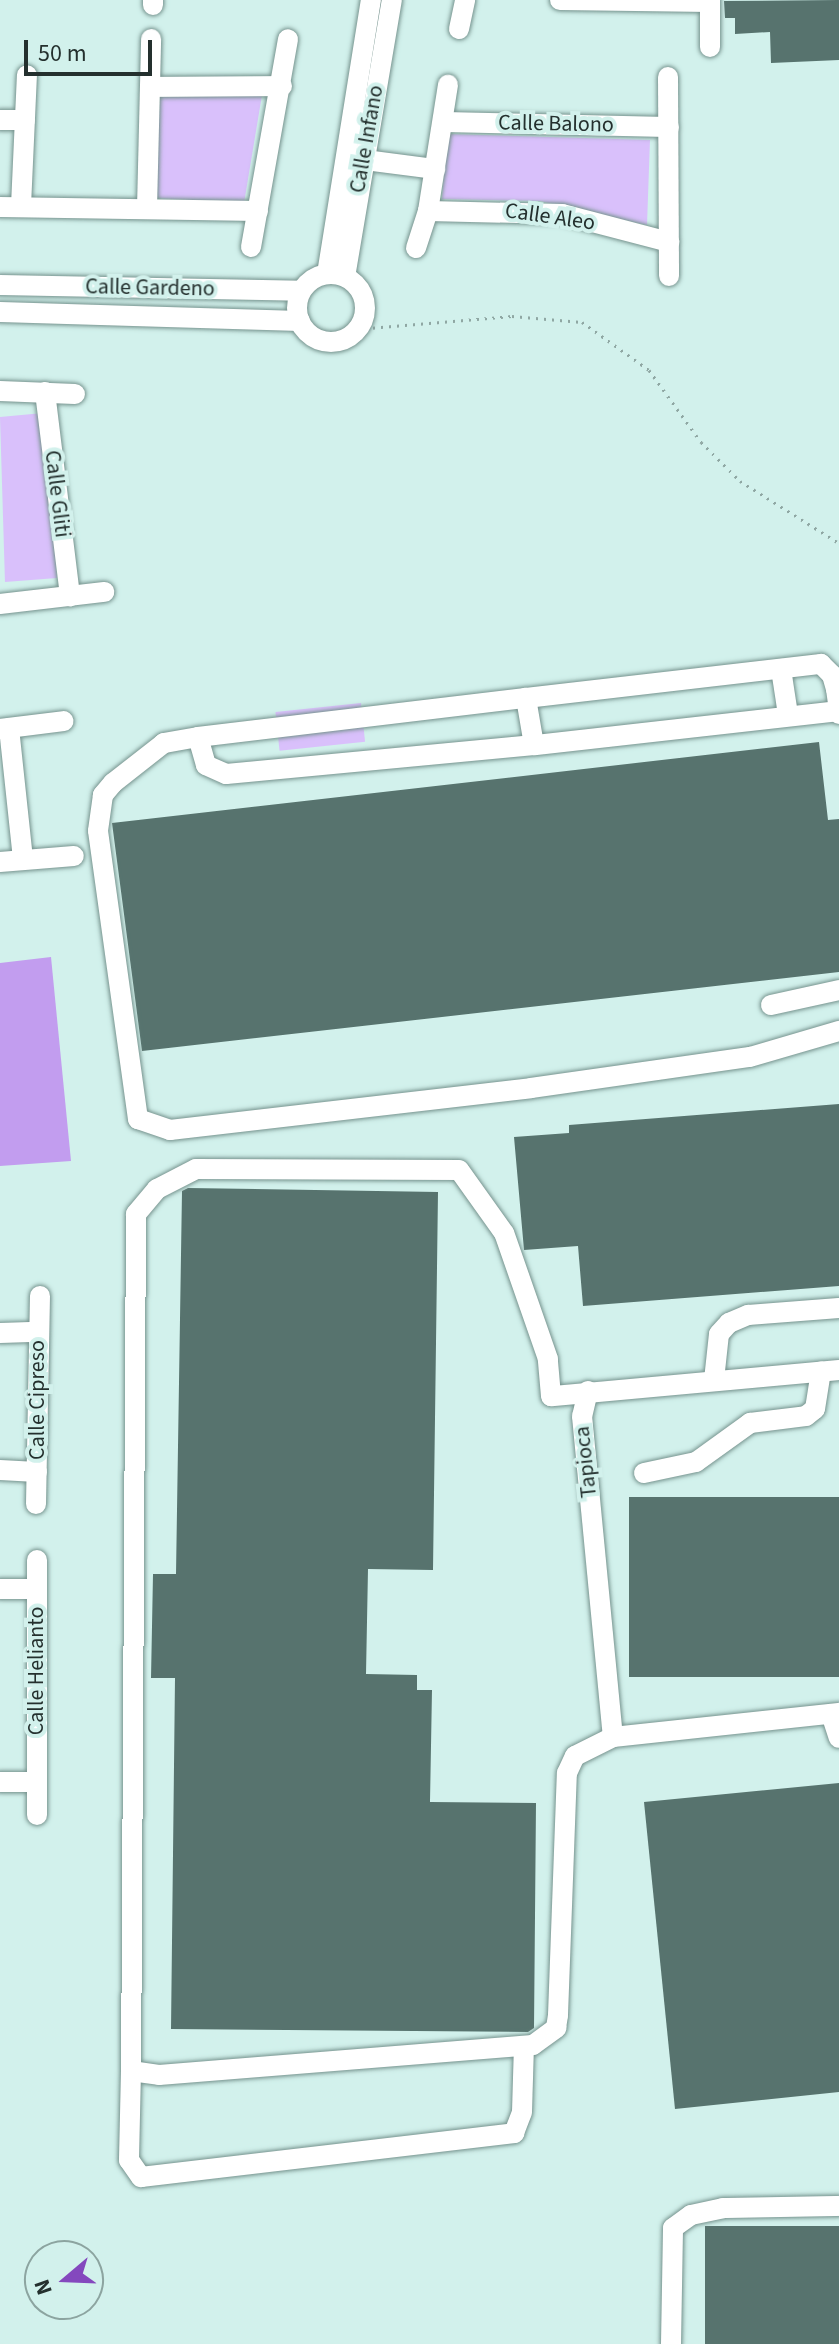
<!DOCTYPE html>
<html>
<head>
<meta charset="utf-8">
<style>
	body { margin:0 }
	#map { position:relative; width:839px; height:2344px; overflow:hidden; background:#d2f1ec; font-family:"Source Sans 3",sans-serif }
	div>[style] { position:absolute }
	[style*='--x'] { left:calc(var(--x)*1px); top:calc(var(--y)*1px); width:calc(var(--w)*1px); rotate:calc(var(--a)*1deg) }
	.green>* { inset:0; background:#d9c0fb; transform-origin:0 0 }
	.water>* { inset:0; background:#c29def }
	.building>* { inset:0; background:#57736e; transform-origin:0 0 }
	.path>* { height:3px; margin-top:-1.5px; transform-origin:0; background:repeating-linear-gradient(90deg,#8fa7a3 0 2px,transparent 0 8px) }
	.roads { filter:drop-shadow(0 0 2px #76938e) drop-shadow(0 0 2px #76938e) }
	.minor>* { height:20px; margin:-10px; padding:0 10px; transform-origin:10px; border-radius:10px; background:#fff }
	.minor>.ring { margin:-10px; padding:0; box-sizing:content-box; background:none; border:20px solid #fff; border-radius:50% }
	span { translate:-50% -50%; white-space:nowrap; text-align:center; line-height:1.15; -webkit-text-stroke:8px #d2f1ec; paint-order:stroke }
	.street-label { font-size:22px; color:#24302e }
	.north { position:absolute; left:24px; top:2240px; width:80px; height:80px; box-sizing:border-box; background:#d2f1ec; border:2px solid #8ca4a0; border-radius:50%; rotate:251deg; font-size:22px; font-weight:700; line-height:32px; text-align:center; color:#24302e }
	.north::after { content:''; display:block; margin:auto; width:28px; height:36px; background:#8448be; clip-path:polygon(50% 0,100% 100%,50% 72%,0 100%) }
	.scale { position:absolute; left:24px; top:40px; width:128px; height:36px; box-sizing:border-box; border:4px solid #24302e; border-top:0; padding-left:10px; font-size:24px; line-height:28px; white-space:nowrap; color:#24302e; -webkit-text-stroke:6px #d2f1ec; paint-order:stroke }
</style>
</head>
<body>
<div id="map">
	<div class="green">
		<div style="clip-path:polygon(262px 95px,244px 203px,155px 198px,160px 97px)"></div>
		<div style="clip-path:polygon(447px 134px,650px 140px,647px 225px,540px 201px,442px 199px)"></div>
		<div style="clip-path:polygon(43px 413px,57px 578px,5px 582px,0 417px)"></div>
		<div style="left:361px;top:703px;width:39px;height:86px;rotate:84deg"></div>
	</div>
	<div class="water">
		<div style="clip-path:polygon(51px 957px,71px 1161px,0 1166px,0 963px)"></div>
	</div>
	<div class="building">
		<div style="clip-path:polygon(839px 0,839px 60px,771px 63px,770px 32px,735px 34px,735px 18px,725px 18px,724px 1px)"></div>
		<div style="clip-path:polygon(819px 742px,828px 820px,839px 819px,839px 972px,142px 1051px,112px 823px)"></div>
		<div style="clip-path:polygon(839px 1104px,839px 1286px,583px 1306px,578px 1246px,524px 1250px,514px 1137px,569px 1133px,569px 1125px)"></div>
		<div style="clip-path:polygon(188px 1188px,438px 1192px,433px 1570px,368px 1569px,366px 1674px,417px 1675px,417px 1690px,432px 1690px,430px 1802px,536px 1803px,534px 2028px,528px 2032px,171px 2029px,175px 1678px,151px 1678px,153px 1574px,176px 1574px,182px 1191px)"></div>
		<div style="left:839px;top:1497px;width:180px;height:210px;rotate:90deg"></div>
		<div style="clip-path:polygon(839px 1783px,839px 2092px,675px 2109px,644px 1802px)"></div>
		<div style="left:839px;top:2226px;width:118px;height:134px;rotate:90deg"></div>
	</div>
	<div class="path">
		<div style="--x:357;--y:329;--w:156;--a:-4.8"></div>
		<div style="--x:512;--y:316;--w:70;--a:4.9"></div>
		<div style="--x:582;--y:322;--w:82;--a:35.6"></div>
		<div style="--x:649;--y:370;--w:89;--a:54.2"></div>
		<div style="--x:701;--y:442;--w:55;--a:45"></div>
		<div style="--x:740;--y:481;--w:117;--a:32.1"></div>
	</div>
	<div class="roads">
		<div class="minor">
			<div style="--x:560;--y:0;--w:150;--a:0.8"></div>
			<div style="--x:153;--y:5;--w:5;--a:-90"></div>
			<div style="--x:459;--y:29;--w:30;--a:-78"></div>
			<div style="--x:710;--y:47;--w:47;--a:-90"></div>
			<div style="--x:668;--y:77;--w:199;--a:89.7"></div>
			<div style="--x:150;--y:87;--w:132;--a:-0.4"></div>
			<div style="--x:0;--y:120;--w:25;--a:0"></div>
			<div style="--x:443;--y:122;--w:226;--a:1.3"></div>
			<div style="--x:350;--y:158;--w:86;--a:7.4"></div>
			<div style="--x:21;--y:206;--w:131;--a:-87.4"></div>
			<div style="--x:0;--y:207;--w:258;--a:0.9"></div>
			<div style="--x:147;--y:208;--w:169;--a:-88.6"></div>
			<div style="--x:428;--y:211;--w:134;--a:1.3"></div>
			<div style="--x:562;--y:214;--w:111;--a:14.7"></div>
			<div style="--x:251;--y:247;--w:211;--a:-79.9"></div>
			<div style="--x:416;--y:248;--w:39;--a:-72"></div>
			<div style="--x:428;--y:211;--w:128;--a:-81"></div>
			<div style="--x:327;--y:274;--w:278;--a:-80.9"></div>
			<div class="ring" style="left:297px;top:274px;width:48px;height:48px"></div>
			<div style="--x:345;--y:277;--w:281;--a:-80.4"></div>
			<div style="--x:0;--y:285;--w:301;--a:1.1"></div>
			<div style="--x:0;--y:312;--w:300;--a:1.7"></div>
			<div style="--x:0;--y:391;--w:75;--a:2.3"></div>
			<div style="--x:45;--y:392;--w:206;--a:83"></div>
			<div style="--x:0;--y:604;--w:105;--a:-6.6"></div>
			<div style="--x:781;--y:669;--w:47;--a:81.3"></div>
			<div style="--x:839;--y:711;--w:307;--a:173.6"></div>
			<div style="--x:534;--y:745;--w:48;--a:-99.7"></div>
			<div style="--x:526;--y:698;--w:297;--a:-6.6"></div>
			<div style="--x:821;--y:664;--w:16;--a:45"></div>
			<div style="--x:832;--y:675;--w:15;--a:74"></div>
			<div style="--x:836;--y:689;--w:22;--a:82"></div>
			<div style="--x:839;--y:711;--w:3;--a:90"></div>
			<div style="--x:9;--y:728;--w:132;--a:83.9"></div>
			<div style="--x:0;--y:729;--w:64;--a:-7.1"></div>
			<div style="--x:198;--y:737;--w:330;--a:-6.8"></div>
			<div style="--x:534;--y:745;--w:309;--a:174.6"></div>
			<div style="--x:226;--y:774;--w:22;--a:-156"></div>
			<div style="--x:206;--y:765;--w:29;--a:-106"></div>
			<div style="--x:198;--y:737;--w:35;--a:170"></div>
			<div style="--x:164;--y:743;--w:65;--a:141.9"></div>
			<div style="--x:113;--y:783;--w:16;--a:130"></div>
			<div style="--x:103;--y:795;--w:36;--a:98"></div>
			<div style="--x:98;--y:831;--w:291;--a:82.1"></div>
			<div style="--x:138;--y:1119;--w:34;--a:19"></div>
			<div style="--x:170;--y:1130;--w:363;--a:-6.6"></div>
			<div style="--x:531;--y:1088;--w:221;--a:-8.1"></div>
			<div style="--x:750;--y:1057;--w:93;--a:-16.3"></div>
			<div style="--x:0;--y:862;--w:74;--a:-4.6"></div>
			<div style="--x:771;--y:1005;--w:70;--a:-12.4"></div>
			<div style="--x:0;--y:1333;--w:38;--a:-2"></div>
			<div style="--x:839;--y:1370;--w:289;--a:174.8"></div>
			<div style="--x:551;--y:1396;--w:37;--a:-95"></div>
			<div style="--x:548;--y:1359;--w:133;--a:-109.2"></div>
			<div style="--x:504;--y:1233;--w:77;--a:-125.5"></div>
			<div style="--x:459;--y:1170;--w:263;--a:-179.8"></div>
			<div style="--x:196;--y:1169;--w:44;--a:152.9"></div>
			<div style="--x:157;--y:1189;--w:33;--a:130"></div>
			<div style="--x:136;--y:1214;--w:857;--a:90.33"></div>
			<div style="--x:131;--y:2071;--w:28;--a:8"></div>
			<div style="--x:159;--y:2075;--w:375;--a:-4.6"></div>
			<div style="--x:533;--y:2045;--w:29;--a:-36"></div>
			<div style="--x:556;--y:2028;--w:13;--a:-81"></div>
			<div style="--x:558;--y:2015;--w:242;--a:-87.9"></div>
			<div style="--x:567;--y:1773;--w:19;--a:-65"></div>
			<div style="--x:575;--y:1756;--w:42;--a:-26.6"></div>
			<div style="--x:613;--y:1737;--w:227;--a:-6.1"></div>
			<div style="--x:714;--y:1380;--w:46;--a:-83.8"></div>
			<div style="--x:719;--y:1334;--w:15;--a:-48"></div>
			<div style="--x:729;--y:1323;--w:21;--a:-23"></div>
			<div style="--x:748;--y:1315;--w:91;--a:-4.4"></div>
			<div style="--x:588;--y:1391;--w:26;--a:103"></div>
			<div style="--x:582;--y:1416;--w:322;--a:84.5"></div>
			<div style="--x:0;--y:1470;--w:37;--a:3"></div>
			<div style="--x:644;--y:1473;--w:53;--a:-11.9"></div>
			<div style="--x:696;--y:1462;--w:67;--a:-35.8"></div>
			<div style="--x:750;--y:1423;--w:56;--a:-7.1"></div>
			<div style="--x:806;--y:1416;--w:11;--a:-38"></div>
			<div style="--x:815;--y:1409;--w:38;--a:-81"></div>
			<div style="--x:36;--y:1504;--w:208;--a:-88.9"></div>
			<div style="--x:37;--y:1560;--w:255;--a:90"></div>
			<div style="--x:0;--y:1589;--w:37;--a:0"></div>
			<div style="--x:831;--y:1714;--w:25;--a:72"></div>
			<div style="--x:0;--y:1782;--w:37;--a:0"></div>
			<div style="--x:131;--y:2071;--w:89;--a:91.3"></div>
			<div style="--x:129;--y:2160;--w:21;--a:55"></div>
			<div style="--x:141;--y:2177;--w:376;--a:-6.7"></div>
			<div style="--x:514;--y:2133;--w:22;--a:-69"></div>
			<div style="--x:522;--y:2112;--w:66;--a:-88.3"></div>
			<div style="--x:671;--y:2344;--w:116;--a:-89"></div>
			<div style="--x:673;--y:2228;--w:22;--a:-36"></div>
			<div style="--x:691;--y:2215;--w:33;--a:-12"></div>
			<div style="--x:723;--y:2208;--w:116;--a:-1"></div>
		</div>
	</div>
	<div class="street-label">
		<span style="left:556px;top:124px;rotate:1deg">Calle Balono</span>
		<span style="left:367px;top:139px;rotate:-80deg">Calle Infano</span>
		<span style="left:550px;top:217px;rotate:8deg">Calle Aleo</span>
		<span style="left:150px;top:288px;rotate:1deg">Calle Gardeno</span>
		<span style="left:57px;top:494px;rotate:83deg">Calle Gliti</span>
		<span style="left:38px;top:1400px;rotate:-90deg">Calle Cipreso</span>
		<span style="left:586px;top:1462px;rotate:-96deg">Tapioca</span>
		<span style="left:37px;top:1671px;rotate:-90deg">Calle Helianto</span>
	</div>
	<div class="north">N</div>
	<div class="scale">50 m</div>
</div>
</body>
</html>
